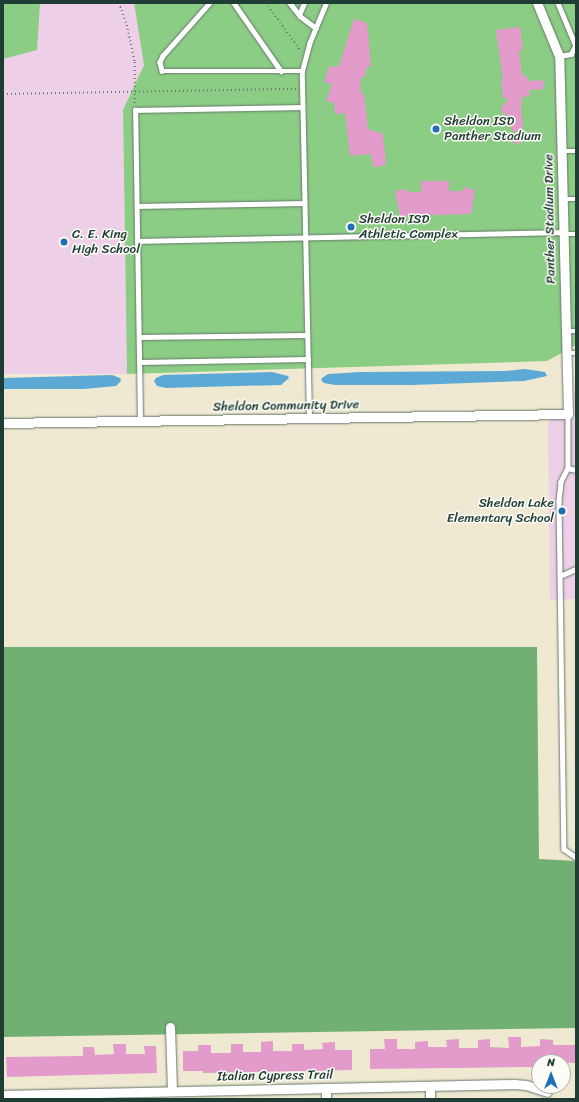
<!DOCTYPE html>
<html>
<head>
<meta charset="utf-8">
<style>
	body { margin:0 }
	#map { position:relative; width:579px; height:1102px; overflow:hidden; background:#eee9d0; font-family:Sriracha,sans-serif }
	div>[style] { position:absolute }
	[style*='--x'] { left:calc(var(--x)*1px); top:calc(var(--y)*1px); width:calc(var(--w)*1px); rotate:calc(var(--a)*1deg) }
	.built>* { inset:0; background:#edd0e8 }
	.green>* { inset:0; background:#8ccd85 }
	.forest>* { inset:0; background:#71b072 }
	.water>* { inset:0; background:#5da9d6 }
	.building>* { inset:0; background:#e39bcc }
	.path>* { height:1.5px; margin-top:-0.75px; transform-origin:0; background:repeating-linear-gradient(90deg,#67796b 0 1px,transparent 0 4px) }
	.roads { filter:drop-shadow(0 0 1px #67796b) drop-shadow(0 0 1px #67796b) }
	.service>* { height:4.5px; margin:-2.25px; padding:0 2.25px; transform-origin:2.25px; border-radius:2.25px; background:#fff }
	.minor>* { height:9px; margin:-4.5px; padding:0 4.5px; transform-origin:4.5px; border-radius:4.5px; background:#fff }
	.dots>* { width:11px; height:11px; translate:-50% -50%; box-sizing:border-box; border:2px solid #fdfcf7; border-radius:50% }
	span { translate:-50% -50%; white-space:nowrap; text-align:center; line-height:1.15; -webkit-text-stroke:3px #fdfcf7; paint-order:stroke }
	.poi-label { font-size:13px; color:#1f3d34 }
	.left { translate:0 -50%; text-align:left }
	.right { translate:-100% -50%; text-align:right }
	.street-label { font-size:13px; color:#1f3d34 }
	.frame { position:absolute; inset:0; border:4px solid #1f3d34; pointer-events:none }
	.north { position:absolute; left:531px; top:1054px; width:40px; height:40px; box-sizing:border-box; background:#fdfcf7; border:1px solid #a4b0a9; border-radius:50%; rotate:0deg; font-size:11px; font-weight:700; line-height:16px; text-align:center; color:#1f3d34 }
	.north::after { content:''; display:block; margin:auto; width:14px; height:18px; background:#1f6fb2; clip-path:polygon(50% 0,100% 100%,50% 72%,0 100%) }
</style>
</head>
<body>
<div id="map">
	<div class="built">
		<div style="clip-path:polygon(3px 3px,134px 3px,144px 65px,123px 110px,127px 374px,3px 374px)"></div>
		<div style="clip-path:polygon(575px 345px,576px 345px,576px 599px,550px 600px,548px 423px,576px 391px)"></div>
	</div>
	<div class="green">
		<div style="clip-path:polygon(3px 3px,40px 3px,37px 50px,3px 59px)"></div>
		<div style="clip-path:polygon(134px 3px,576px 3px,576px 345px,547px 361px,127px 374px,123px 110px,144px 65px)"></div>
	</div>
	<div class="forest">
		<div style="clip-path:polygon(3px 647px,537px 647px,539px 859px,576px 861px,576px 1028px,3px 1037px)"></div>
	</div>
	<div class="water">
		<div style="clip-path:polygon(525px 369px,545px 372px,547px 376px,524px 381px,412px 385px,335px 385px,324px 383px,321px 380px,322px 378px,328px 374px,361px 372px,505px 371px)"></div>
		<div style="clip-path:polygon(272px 372px,288px 376px,289px 378px,281px 385px,238px 386px,166px 388px,157px 386px,154px 381px,156px 378px,163px 375px)"></div>
		<div style="clip-path:polygon(112px 375px,120px 378px,121px 381px,116px 386px,84px 389px,3px 389px,3px 378px)"></div>
	</div>
	<div class="building">
		<div style="clip-path:polygon(354px 19px,367px 23px,371px 66px,367px 67px,364px 78px,360px 78px,361px 93px,364px 94px,368px 129px,383px 134px,386px 165px,373px 167px,371px 154px,350px 156px,345px 113px,335px 114px,334px 103px,326px 101px,332px 84px,324px 82px,329px 67px,339px 66px)"></div>
		<div style="clip-path:polygon(520px 27px,523px 50px,519px 50px,522px 75px,527px 76px,528px 81px,543px 80px,544px 89px,529px 90px,530px 96px,522px 97px,521px 107px,523px 125px,520px 144px,513px 143px,516px 132px,512px 131px,506px 113px,502px 114px,501px 108px,509px 99px,503px 98px,501px 78px,503px 79px,496px 30px)"></div>
		<div style="clip-path:polygon(421px 181px,449px 181px,449px 191px,463px 191px,464px 187px,475px 190px,471px 214px,400px 216px,395px 191px,407px 189px,408px 192px,421px 192px)"></div>
		<div style="clip-path:polygon(508px 1037px,521px 1037px,521px 1047px,540px 1046px,540px 1039px,553px 1040px,553px 1045px,576px 1045px,576px 1063px,538px 1062px,538px 1067px,521px 1067px,370px 1069px,370px 1049px,385px 1049px,384px 1039px,397px 1039px,397px 1049px,415px 1049px,415px 1042px,428px 1041px,428px 1047px,447px 1047px,446px 1040px,459px 1039px,459px 1048px,478px 1048px,478px 1040px,490px 1039px,490px 1047px,509px 1048px)"></div>
		<div style="clip-path:polygon(273px 1041px,273px 1051px,292px 1051px,292px 1044px,304px 1044px,304px 1050px,323px 1049px,322px 1043px,335px 1042px,335px 1050px,352px 1050px,352px 1069px,351px 1070px,203px 1073px,203px 1071px,183px 1071px,183px 1051px,198px 1051px,198px 1045px,211px 1045px,211px 1053px,231px 1053px,231px 1044px,243px 1044px,243px 1052px,261px 1052px,261px 1042px)"></div>
		<div style="clip-path:polygon(113px 1044px,126px 1044px,126px 1054px,145px 1054px,144px 1046px,156px 1046px,157px 1073px,7px 1077px,6px 1057px,83px 1056px,83px 1047px,94px 1047px,95px 1055px,114px 1054px)"></div>
	</div>
	<div class="path">
		<div style="--x:119;--y:3;--w:23;--a:70"></div>
		<div style="--x:127;--y:25;--w:38;--a:78"></div>
		<div style="--x:135;--y:62;--w:42;--a:90"></div>
		<div style="--x:266;--y:3;--w:59;--a:53.9"></div>
		<div style="--x:3;--y:94;--w:294;--a:-1"></div>
	</div>
	<div class="roads">
		<div class="service">
			<div style="--x:210;--y:3;--w:71;--a:131.6"></div>
			<div style="--x:163;--y:56;--w:7;--a:117"></div>
			<div style="--x:160;--y:62;--w:9;--a:77"></div>
			<div style="--x:162;--y:71;--w:140;--a:0"></div>
			<div style="--x:234;--y:3;--w:83;--a:55.3"></div>
			<div style="--x:290;--y:3;--w:16;--a:52"></div>
			<div style="--x:300;--y:16;--w:20;--a:37"></div>
			<div style="--x:558;--y:3;--w:47;--a:67.3"></div>
			<div style="--x:299;--y:15;--w:13;--a:-67"></div>
			<div style="--x:559;--y:56;--w:12;--a:-9"></div>
			<div style="--x:571;--y:54;--w:9;--a:-63"></div>
			<div style="--x:562;--y:151;--w:14;--a:0"></div>
			<div style="--x:563;--y:199;--w:13;--a:0"></div>
			<div style="--x:137;--y:206;--w:167;--a:-1"></div>
			<div style="--x:564;--y:234;--w:12;--a:0"></div>
			<div style="--x:137;--y:241;--w:427;--a:-1.2"></div>
			<div style="--x:566;--y:331;--w:10;--a:0"></div>
			<div style="--x:139;--y:337;--w:168;--a:-0.7"></div>
			<div style="--x:567;--y:353;--w:9;--a:0"></div>
			<div style="--x:139;--y:362;--w:169;--a:-1"></div>
			<div style="--x:568;--y:414;--w:54;--a:90"></div>
			<div style="--x:568;--y:468;--w:16;--a:117"></div>
			<div style="--x:561;--y:482;--w:19;--a:96"></div>
			<div style="--x:559;--y:501;--w:348;--a:89.2"></div>
			<div style="--x:564;--y:849;--w:14;--a:34"></div>
			<div style="--x:309;--y:418;--w:347;--a:-91.2"></div>
			<div style="--x:302;--y:71;--w:28;--a:-75"></div>
			<div style="--x:309;--y:44;--w:44;--a:-67.5"></div>
			<div style="--x:140;--y:421;--w:311;--a:-90.9"></div>
			<div style="--x:135;--y:110;--w:167;--a:-1"></div>
			<div style="--x:568;--y:468;--w:8;--a:14"></div>
			<div style="--x:560;--y:576;--w:17;--a:-24"></div>
		</div>
		<div class="minor">
			<div style="--x:3;--y:423;--w:565;--a:-0.91"></div>
			<div style="--x:568;--y:414;--w:358;--a:-91.4"></div>
			<div style="--x:559;--y:56;--w:57;--a:-112.5"></div>
			<div style="--x:170;--y:1027;--w:64;--a:88.2"></div>
			<div style="--x:430;--y:1086;--w:13;--a:90"></div>
			<div style="--x:326;--y:1088;--w:11;--a:90"></div>
			<div style="--x:3;--y:1095;--w:511;--a:-1.23"></div>
			<div style="--x:514;--y:1084;--w:12;--a:5"></div>
			<div style="--x:526;--y:1085;--w:22;--a:18"></div>
		</div>
	</div>
	<div class="dots">
		<div style="left:436px;top:129px;background:#1f6fb2"></div>
		<div style="left:351px;top:227px;background:#1f6fb2"></div>
		<div style="left:64px;top:242px;background:#1f6fb2"></div>
		<div style="left:562px;top:511px;background:#1f6fb2"></div>
	</div>
	<div class="poi-label">
		<span class="left" style="left:444px;top:129px">Sheldon ISD<br>Panther Stadium</span>
		<span class="left" style="left:359px;top:227px">Sheldon ISD<br>Athletic Complex</span>
		<span class="left" style="left:72px;top:242px">C. E. King<br>High School</span>
		<span class="right" style="left:554px;top:511px">Sheldon Lake<br>Elementary School</span>
	</div>
	<div class="street-label">
		<span style="left:550px;top:219px;rotate:-91deg">Panther Stadium Drive</span>
		<span style="left:286px;top:406px;rotate:-1deg">Sheldon Community Drive</span>
		<span style="left:275px;top:1076px;rotate:-1deg">Italian Cypress Trail</span>
	</div>
	<div class="frame"></div>
	<div class="north">N</div>
</div>
</body>
</html>
